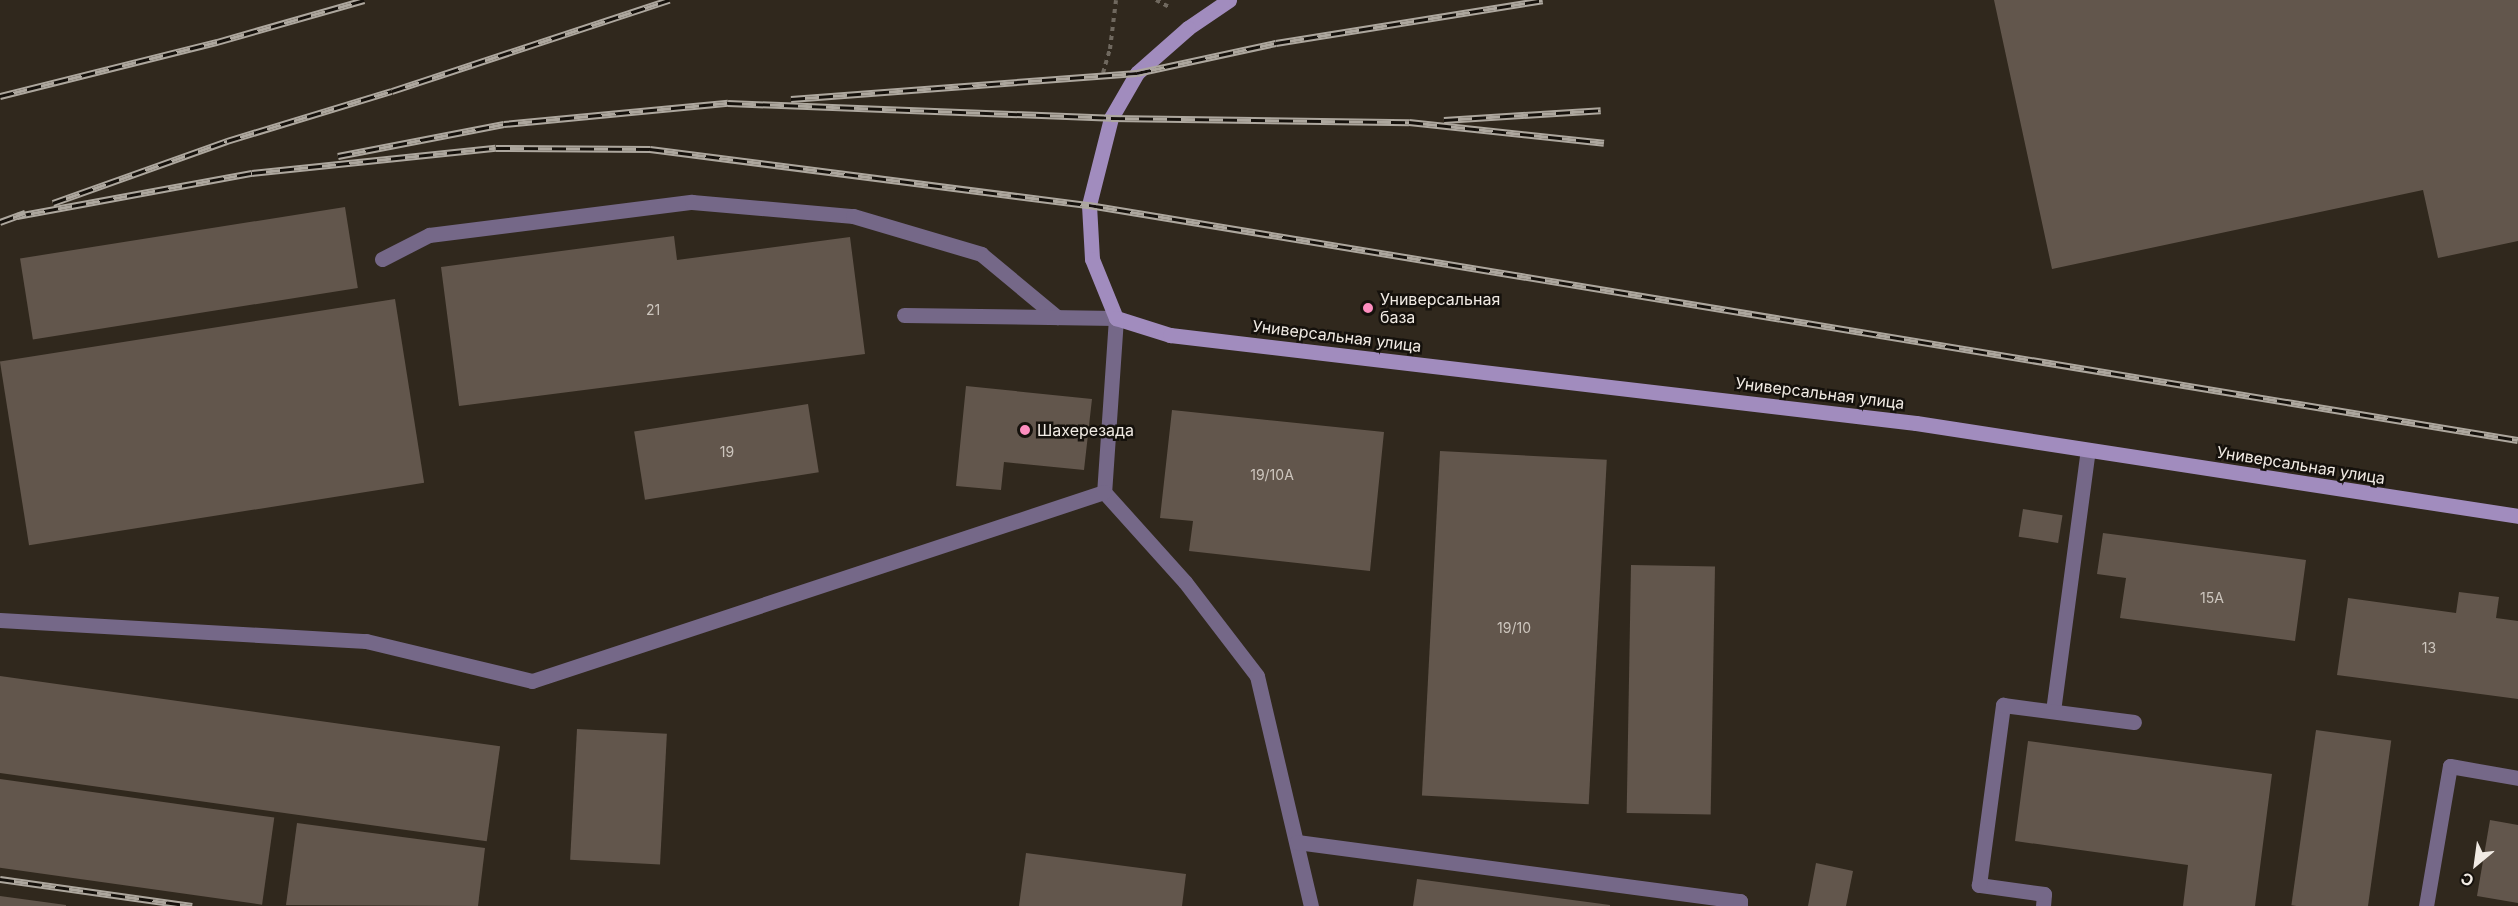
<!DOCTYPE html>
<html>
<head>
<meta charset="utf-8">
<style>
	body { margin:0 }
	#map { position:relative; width:2518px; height:906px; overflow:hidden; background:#30281d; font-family:Inter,sans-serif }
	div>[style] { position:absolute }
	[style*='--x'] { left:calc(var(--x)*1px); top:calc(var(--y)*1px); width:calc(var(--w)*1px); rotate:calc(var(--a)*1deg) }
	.building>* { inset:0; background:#62564c; transform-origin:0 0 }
	.path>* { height:4px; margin-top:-2px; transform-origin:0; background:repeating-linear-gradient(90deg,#6f685e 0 4.5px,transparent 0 9px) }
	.lane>* { height:15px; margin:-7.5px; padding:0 7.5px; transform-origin:7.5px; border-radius:7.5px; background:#756888 }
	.secondary>* { height:15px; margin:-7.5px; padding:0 7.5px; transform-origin:7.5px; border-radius:7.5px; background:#a18cbe }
	.rail>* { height:7px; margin-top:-3.5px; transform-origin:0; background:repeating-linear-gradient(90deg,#15110c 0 14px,#ada79e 0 28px); box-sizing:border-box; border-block:2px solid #ada79e }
	.dots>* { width:16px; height:16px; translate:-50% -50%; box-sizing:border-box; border:3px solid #15110c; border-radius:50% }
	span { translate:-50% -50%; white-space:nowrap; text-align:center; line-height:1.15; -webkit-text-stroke:5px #15110c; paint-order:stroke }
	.number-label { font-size:14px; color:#cdc6be }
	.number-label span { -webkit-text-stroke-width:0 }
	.poi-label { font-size:16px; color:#f1ebe4 }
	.left { translate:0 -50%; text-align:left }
	.street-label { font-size:16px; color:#f1ebe4 }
	.north { position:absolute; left:2446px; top:834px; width:60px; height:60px; -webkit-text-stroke:4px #15110c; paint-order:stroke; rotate:209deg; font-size:16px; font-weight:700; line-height:24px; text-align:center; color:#f1ebe4 }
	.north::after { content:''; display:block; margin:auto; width:21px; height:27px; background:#f1ebe4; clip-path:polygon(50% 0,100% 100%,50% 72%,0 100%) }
</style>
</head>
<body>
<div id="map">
	<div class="building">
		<div style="clip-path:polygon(1994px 0,2518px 0,2518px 241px,2438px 258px,2423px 190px,2052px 269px)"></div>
		<div style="left:345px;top:207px;width:82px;height:329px;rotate:81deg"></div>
		<div style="clip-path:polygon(674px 236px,677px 260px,850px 237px,865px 354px,459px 406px,441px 267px)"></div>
		<div style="left:395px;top:299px;width:186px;height:400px;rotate:81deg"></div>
		<div style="clip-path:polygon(966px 386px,1092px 399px,1084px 470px,1004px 462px,1001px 490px,956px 486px)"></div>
		<div style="left:808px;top:404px;width:69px;height:176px;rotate:81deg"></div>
		<div style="clip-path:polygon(1172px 410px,1384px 432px,1370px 571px,1189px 551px,1193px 521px,1160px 518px)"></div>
		<div style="left:1440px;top:451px;width:167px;height:345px;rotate:3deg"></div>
		<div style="left:2023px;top:509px;width:40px;height:28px;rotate:9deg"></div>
		<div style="clip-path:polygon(2103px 533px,2306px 560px,2295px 641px,2120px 618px,2126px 578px,2097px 574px)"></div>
		<div style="left:1631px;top:565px;width:84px;height:248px;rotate:1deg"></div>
		<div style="clip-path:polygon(2459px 592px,2499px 597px,2496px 618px,2518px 621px,2518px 699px,2337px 675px,2348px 598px,2456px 613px)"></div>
		<div style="left:0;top:676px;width:505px;height:96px;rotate:8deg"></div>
		<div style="left:577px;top:729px;width:90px;height:131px;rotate:3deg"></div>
		<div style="left:2316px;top:730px;width:76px;height:177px;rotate:8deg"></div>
		<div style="clip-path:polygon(2028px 741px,2272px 774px,2255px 906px,2183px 906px,2188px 865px,2015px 841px)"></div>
		<div style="left:0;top:779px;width:277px;height:88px;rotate:8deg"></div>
		<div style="clip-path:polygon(2490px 820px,2518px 825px,2518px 903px,2477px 896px)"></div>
		<div style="clip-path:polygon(297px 823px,485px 848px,478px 906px,286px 905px)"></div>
		<div style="clip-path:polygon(1026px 853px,1186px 874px,1182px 906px,1019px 906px)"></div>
		<div style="clip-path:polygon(1816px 863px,1853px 871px,1846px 906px,1808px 906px)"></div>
		<div style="clip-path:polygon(1417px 879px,1610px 905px,1610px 906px,1413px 906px)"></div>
		<div style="clip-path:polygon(0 896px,66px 905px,66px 906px,0 906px)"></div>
	</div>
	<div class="path">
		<div style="--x:1156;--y:0;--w:17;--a:28"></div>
		<div style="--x:1103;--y:73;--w:25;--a:-74"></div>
		<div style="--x:1110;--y:49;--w:49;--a:-83"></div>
	</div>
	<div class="lane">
		<div style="--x:382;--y:259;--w:53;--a:-27.1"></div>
		<div style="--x:429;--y:235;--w:265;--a:-7.2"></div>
		<div style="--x:692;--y:202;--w:162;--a:5"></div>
		<div style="--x:853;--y:216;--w:134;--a:16.5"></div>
		<div style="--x:981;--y:254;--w:99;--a:39.7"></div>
		<div style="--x:904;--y:315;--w:212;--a:0.8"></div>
		<div style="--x:1116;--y:318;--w:174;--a:93.9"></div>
		<div style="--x:1104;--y:492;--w:121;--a:48"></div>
		<div style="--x:1185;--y:582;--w:118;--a:52.5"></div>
		<div style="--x:1257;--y:676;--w:236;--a:76.8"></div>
		<div style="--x:0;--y:620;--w:367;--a:3.3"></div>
		<div style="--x:366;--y:641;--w:171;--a:13.5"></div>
		<div style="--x:532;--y:681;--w:602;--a:-18.28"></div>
		<div style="--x:2053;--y:711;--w:263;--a:-82.4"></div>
		<div style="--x:1297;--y:842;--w:447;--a:7.6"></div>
		<div style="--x:1740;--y:901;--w:5;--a:90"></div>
		<div style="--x:2043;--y:906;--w:12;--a:-85"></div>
		<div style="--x:2044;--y:894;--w:66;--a:-172.1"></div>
		<div style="--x:1979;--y:885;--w:182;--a:-82.4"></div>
		<div style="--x:2003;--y:705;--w:132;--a:7.4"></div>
		<div style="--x:2426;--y:906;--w:142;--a:-80.3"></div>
		<div style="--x:2450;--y:766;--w:69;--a:10"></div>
	</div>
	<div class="secondary">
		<div style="--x:1229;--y:0;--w:50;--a:145.7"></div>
		<div style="--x:1188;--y:28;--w:68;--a:138.6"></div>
		<div style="--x:1137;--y:73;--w:52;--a:120"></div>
		<div style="--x:1111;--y:118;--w:90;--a:104.2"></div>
		<div style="--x:1089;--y:205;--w:54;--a:86.8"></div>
		<div style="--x:1092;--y:259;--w:64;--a:67.9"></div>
		<div style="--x:1116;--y:318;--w:57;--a:17.5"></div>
		<div style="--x:1170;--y:335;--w:751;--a:6.73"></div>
		<div style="--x:1916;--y:423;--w:609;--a:8.78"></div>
	</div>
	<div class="rail">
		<div style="--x:0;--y:96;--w:224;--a:-14"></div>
		<div style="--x:217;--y:42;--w:153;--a:-15.9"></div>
		<div style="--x:791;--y:99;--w:347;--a:-4.3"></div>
		<div style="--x:1137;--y:73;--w:142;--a:-12.2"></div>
		<div style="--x:1276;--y:43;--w:270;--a:-9.1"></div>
		<div style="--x:1444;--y:120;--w:157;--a:-3.6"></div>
		<div style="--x:338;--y:156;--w:169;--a:-10.9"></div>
		<div style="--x:504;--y:124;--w:225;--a:-5.4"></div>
		<div style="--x:728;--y:103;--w:383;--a:2.2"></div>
		<div style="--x:1111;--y:118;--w:298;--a:0.8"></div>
		<div style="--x:1409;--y:122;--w:196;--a:6.1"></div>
		<div style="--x:53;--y:203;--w:185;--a:-19.6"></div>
		<div style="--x:227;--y:141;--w:172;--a:-16.9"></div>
		<div style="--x:392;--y:91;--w:292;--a:-18.2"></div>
		<div style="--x:17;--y:216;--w:239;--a:-10.4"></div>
		<div style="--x:252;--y:173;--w:245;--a:-5.9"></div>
		<div style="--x:496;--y:148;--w:154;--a:0.4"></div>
		<div style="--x:650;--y:149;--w:443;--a:7.3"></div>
		<div style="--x:1089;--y:205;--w:1448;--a:9.34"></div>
		<div style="--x:0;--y:222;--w:27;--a:-20"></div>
		<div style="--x:0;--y:879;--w:194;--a:8"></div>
	</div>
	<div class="dots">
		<div style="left:1368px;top:308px;background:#fd8ebf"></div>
		<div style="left:1025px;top:430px;background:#fd8ebf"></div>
	</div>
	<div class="number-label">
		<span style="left:653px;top:310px">21</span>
		<span style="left:727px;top:452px">19</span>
		<span style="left:1272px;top:475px">19/10А</span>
		<span style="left:2212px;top:598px">15А</span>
		<span style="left:1514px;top:628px">19/10</span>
		<span style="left:2429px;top:648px">13</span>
	</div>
	<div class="poi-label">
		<span class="left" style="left:1380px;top:308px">Универсальная<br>база</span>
		<span class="left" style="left:1037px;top:430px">Шахерезада</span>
	</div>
	<div class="street-label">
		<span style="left:1337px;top:336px;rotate:7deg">Универсальная улица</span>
		<span style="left:1820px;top:393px;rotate:7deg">Универсальная улица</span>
		<span style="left:2301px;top:465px;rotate:9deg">Универсальная улица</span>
	</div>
	<div class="north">С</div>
</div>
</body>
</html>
